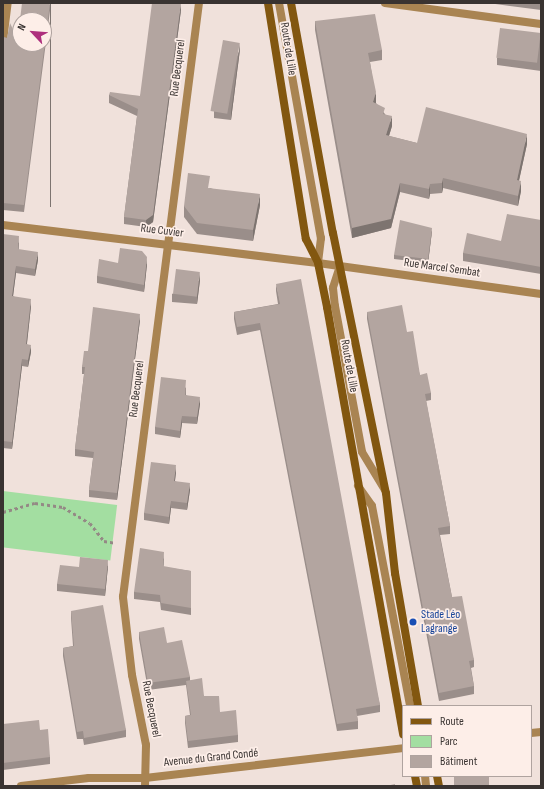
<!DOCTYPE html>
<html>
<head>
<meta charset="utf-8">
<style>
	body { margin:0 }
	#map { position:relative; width:544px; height:789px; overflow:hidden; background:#f0e1db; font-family:"Sofia Sans Condensed",sans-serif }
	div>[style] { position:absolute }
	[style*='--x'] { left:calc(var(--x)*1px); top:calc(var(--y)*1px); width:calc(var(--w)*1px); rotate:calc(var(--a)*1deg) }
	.green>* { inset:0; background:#a3dea1; transform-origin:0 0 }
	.path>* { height:2.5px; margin-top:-1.25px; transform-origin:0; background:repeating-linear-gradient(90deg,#948985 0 3px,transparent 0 6px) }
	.service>* { height:8px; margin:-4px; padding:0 4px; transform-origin:4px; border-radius:4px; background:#a98452 }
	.minor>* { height:8px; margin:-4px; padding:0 4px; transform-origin:4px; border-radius:4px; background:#a98452 }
	.tertiary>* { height:8px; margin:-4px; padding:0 4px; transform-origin:4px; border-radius:4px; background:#a98452 }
	.secondary>* { height:8px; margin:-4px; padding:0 4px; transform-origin:4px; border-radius:4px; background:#825710 }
	.wall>* { inset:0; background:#9a8e8a }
	.shaded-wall>* { inset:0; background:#7d7470; transform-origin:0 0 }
	.building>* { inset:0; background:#b3a5a0; transform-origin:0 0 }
	.dots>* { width:11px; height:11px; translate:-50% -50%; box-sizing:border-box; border:2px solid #fdeee8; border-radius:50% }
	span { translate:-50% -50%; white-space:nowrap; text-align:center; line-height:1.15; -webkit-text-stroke:3.5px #fdeee8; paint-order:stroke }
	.street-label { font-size:12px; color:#393331 }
	.transit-label { font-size:12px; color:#164399 }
	.left { translate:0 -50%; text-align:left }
	.frame { position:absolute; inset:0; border:4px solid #393331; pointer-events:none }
	.legend { position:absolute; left:402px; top:705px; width:130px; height:72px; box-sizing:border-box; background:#fdeee8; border:1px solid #afa39f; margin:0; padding:5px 7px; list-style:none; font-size:12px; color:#393331 }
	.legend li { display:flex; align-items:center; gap:8px; height:20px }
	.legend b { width:20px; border:1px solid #afa39f }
	.north { position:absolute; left:12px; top:12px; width:40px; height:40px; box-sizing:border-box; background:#fdeee8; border:1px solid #afa39f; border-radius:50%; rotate:296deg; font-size:11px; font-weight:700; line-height:16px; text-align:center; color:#393331 }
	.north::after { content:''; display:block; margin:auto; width:14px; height:18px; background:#ae2f7d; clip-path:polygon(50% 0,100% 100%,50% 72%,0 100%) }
</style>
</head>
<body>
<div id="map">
	<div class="green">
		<div style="left:3px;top:491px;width:115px;height:56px;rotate:7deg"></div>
	</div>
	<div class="path">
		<div style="--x:3;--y:512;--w:33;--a:-16"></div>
		<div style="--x:35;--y:503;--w:28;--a:8"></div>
		<div style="--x:63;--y:507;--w:31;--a:31"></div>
		<div style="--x:90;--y:523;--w:23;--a:52"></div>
		<div style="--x:104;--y:541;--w:12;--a:9"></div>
	</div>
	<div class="service">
		<div style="--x:279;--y:3;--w:239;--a:79.9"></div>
		<div style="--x:321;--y:238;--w:25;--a:97"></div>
		<div style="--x:340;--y:266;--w:23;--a:108"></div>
		<div style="--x:333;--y:288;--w:18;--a:84"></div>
		<div style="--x:335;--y:306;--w:148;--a:79.5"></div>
		<div style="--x:362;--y:452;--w:44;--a:58.8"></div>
		<div style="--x:358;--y:486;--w:24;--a:55"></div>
		<div style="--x:372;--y:506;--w:204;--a:79.2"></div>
		<div style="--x:425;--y:776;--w:10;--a:84"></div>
	</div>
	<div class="minor">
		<div style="--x:385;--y:3;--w:157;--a:7.7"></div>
		<div style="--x:3;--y:41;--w:38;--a:-83"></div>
		<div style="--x:3;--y:225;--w:317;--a:6.9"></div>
		<div style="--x:531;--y:733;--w:10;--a:-6"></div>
		<div style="--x:145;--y:786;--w:41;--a:-88.6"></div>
		<div style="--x:146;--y:745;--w:71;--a:-101.3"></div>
		<div style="--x:132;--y:675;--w:79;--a:-96.6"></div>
		<div style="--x:123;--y:597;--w:599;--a:-82.71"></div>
	</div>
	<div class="tertiary">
		<div style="--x:318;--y:263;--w:225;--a:7.9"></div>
		<div style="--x:21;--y:786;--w:68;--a:-6.7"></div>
		<div style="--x:89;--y:778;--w:56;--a:0"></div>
		<div style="--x:145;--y:778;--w:260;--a:-6.6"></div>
	</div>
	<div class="secondary">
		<div style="--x:268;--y:3;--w:239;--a:80.9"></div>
		<div style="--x:306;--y:239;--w:27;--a:63"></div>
		<div style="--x:318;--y:263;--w:45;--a:78.4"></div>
		<div style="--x:327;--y:307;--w:434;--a:79.9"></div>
		<div style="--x:291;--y:3;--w:234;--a:79.7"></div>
		<div style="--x:333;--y:233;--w:265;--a:78.5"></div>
		<div style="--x:386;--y:493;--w:81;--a:83.6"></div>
		<div style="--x:395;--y:573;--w:135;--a:80.2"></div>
		<div style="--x:415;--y:776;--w:10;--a:79"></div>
		<div style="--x:437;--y:776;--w:10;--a:79"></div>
	</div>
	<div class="wall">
		<div style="clip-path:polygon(51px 3px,24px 212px,3px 210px,3px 37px,18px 40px)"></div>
		<div style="clip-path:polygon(488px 3px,541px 3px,541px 10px)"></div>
		<div style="clip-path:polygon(181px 10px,153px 222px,146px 227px,124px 224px,124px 217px,137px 116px,109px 103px,109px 95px,140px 96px)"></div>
		<div style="clip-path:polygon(315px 21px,382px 50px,382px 60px,370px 62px,376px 103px,385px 114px,392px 126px,389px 136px,417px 143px,527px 144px,519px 180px,521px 191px,518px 206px,443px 188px,442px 193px,430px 194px,429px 199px,400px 192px,391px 228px,352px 238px,315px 30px)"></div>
		<div style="clip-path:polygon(541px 33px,541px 71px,497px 65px,497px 58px)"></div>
		<div style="clip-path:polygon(240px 49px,231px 120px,214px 118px,214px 111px)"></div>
		<div style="clip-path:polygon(210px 188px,260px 205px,253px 241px,197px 234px,184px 217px,184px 206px)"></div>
		<div style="clip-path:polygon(541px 220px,541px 274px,463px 261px,463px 253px,501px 241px)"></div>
		<div style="clip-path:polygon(432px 231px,428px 263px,394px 259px,394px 255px)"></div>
		<div style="clip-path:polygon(3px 234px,19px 243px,18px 250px,38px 260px,35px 276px,16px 273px,13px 296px,31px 306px,27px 344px,31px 352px,28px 367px,22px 366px,12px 449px,3px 448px)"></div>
		<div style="clip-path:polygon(147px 264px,144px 292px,97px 283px,97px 276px)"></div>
		<div style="clip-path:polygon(200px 280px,197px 304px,172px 302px,172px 294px)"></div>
		<div style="clip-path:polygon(276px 284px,380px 705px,380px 712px,357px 716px,358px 721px,358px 729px,337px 731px,260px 330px,237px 335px,234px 319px,234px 312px,278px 304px,276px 291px)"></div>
		<div style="clip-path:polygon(367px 312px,407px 332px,420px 375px,431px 393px,431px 400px,426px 401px,450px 526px,450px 534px,440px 535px,452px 597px,474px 660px,474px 667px,471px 668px,474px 686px,474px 694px,439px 701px,367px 319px)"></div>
		<div style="clip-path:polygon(140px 320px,117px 500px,89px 497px,89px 490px,93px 458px,75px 456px,75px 449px,84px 374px,82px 374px,82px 367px,88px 351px)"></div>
		<div style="clip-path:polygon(186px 387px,186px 395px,200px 404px,197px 424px,182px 423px,180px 438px,155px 434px,155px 427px)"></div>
		<div style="clip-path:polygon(176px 472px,175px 481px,190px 490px,187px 510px,171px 508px,169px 524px,144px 520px,144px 513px)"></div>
		<div style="clip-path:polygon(164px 558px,163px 567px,191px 571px,191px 615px,161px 610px,160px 602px,134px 599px,134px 592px)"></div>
		<div style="clip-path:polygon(108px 566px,105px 596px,57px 591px,57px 584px,79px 567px)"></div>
		<div style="clip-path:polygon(71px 611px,126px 730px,126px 737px,84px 745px,83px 739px,77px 739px,63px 656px,63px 648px,73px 646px,71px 618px)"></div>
		<div style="clip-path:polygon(139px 632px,167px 643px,190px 677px,190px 680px,204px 696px,220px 712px,238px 735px,238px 742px,188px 748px,185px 723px,185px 716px,190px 715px,186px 685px,148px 690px,139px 639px)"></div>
		<div style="clip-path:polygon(3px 724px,40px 730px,50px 757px,50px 764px,3px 770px)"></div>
		<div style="clip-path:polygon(454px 776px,490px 786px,454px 786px)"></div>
	</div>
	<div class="shaded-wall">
		<div style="left:50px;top:3px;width:1px;height:204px"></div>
		<div style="clip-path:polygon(181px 3px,181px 10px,153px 222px,146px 227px,146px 220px)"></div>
		<div style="clip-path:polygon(240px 43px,240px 49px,231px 120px,231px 113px)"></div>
		<div style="clip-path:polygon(376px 92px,376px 102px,373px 112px,373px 102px)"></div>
		<div style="clip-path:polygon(392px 116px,392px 126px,386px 145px,386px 135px)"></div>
		<div style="clip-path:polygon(527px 134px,527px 144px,517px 190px,517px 180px)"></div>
		<div style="clip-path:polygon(443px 178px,443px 188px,442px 193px,442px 183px)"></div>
		<div style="clip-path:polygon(521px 181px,521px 191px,518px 206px,518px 196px)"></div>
		<div style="clip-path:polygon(400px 183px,400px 192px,391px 228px,352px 238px,352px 228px)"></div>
		<div style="clip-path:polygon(430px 184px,430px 194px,429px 199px,429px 189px)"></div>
		<div style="clip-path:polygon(260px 194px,260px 205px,253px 241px,253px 230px)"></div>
		<div style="clip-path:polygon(432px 228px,432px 231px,428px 263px,428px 259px)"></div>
		<div style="clip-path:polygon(19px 236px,19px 243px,18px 257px,18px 249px)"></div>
		<div style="clip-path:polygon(38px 252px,38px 260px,35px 276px,35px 269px)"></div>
		<div style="clip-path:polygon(147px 257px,147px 264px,144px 292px,144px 285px)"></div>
		<div style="clip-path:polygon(16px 266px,16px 273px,12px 304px,12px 296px)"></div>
		<div style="clip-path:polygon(200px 272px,200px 280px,197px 304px,197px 297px)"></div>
		<div style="clip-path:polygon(31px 299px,31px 306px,26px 351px,26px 344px)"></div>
		<div style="clip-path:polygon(140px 314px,140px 320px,117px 500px,117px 493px)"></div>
		<div style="clip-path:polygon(31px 345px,31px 352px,28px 367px,28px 360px)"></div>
		<div style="clip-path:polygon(22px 359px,22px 366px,12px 449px,12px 442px)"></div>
		<div style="clip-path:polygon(200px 397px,200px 404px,197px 424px,197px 417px)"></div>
		<div style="clip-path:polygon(182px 416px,182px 423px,180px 438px,180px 431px)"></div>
		<div style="clip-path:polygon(176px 465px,176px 472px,174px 488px,174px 481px)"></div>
		<div style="clip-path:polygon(190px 483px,190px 490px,187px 510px,187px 503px)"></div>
		<div style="clip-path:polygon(171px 501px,171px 508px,169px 524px,169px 517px)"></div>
		<div style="clip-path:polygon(164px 552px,164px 558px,163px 573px,163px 566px)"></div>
		<div style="clip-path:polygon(108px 560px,108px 566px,105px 596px,105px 589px)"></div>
	</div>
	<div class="building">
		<div style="clip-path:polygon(22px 3px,50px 3px,24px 205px,3px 203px,3px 37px,7px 38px,10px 23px,18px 40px,20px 20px,20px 44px,44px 44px,44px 20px,20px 20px)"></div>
		<div style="clip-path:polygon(152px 3px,181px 3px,153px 215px,146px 220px,124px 217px,138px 109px,109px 95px,110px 92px,140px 96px)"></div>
		<div style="clip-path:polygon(375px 14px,382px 50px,368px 53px,376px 92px,373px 102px,385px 108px,383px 114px,392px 116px,386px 135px,417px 143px,426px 107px,527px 134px,517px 180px,521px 181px,518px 196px,443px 178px,442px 183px,430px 184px,429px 189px,400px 183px,391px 219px,352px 228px,315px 21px)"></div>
		<div style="left:500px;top:28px;width:41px;height:30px;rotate:7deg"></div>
		<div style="left:223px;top:40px;width:17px;height:72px;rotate:10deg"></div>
		<div style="clip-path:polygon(188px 173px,210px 176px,208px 188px,260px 194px,253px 230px,197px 223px,184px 206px)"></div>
		<div style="clip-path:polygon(507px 214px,541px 220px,541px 267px,463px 253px,467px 233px,501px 241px)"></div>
		<div style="clip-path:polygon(400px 220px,432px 228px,428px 259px,394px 255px)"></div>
		<div style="clip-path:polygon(3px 234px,19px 236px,18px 249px,38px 252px,35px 269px,16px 266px,12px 296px,31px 299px,26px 344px,31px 345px,28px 360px,22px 359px,12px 442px,3px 441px)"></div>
		<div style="clip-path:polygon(120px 248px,142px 251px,147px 257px,144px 285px,97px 276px,99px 259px,118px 263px)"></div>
		<div style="left:176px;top:269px;width:24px;height:25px;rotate:7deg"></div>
		<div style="clip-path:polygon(301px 279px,380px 705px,356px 709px,358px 721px,337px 724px,260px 323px,237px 327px,234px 312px,280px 304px,276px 284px)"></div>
		<div style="clip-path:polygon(402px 305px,407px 332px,413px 331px,420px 375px,427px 373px,431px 393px,425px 394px,450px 526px,438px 528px,452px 597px,462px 596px,474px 660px,469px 661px,474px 686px,439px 693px,367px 312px)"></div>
		<div style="clip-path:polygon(93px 307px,140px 314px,117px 493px,89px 490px,94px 452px,75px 449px,85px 367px,82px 367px,84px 351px,88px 351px)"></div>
		<div style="clip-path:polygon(161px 377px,186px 380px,185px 395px,200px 397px,197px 417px,182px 416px,180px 431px,155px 427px)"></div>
		<div style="clip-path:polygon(151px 462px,176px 465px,174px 481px,190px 483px,187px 503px,171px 501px,169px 517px,144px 513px)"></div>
		<div style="clip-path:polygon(140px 548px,164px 552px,163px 566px,191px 571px,191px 608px,161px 603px,160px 595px,134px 592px)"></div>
		<div style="clip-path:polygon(80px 557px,108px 560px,105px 589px,57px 584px,60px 565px,79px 567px)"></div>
		<div style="clip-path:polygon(103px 605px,126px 730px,84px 738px,83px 731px,77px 732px,63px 648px,74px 646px,71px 611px)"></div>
		<div style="clip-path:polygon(164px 627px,167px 643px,182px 640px,190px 677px,148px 683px,139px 632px)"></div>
		<div style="clip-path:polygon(202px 678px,204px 696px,219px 696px,220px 712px,236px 710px,238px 735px,188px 741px,185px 716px,191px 715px,186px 681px)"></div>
		<div style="clip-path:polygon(39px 720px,40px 730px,48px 729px,50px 757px,3px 763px,3px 724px)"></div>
		<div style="left:454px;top:776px;width:35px;height:10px"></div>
		<div style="clip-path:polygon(395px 784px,395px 786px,386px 786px)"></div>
	</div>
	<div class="dots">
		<div style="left:413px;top:622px;background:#1a4fb4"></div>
	</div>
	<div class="street-label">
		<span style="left:288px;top:49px;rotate:81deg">Route de Lille</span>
		<span style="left:178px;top:68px;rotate:-83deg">Rue Becquerel</span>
		<span style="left:162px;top:231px;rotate:7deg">Rue Cuvier</span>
		<span style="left:442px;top:268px;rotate:8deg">Rue Marcel Sembat</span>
		<span style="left:349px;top:366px;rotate:80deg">Route de Lille</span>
		<span style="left:137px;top:389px;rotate:-83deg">Rue Becquerel</span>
		<span style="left:151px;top:709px;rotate:79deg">Rue Becquerel</span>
		<span style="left:211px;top:758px;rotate:-6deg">Avenue du Grand Condé</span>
	</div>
	<div class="transit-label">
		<span class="left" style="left:421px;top:622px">Stade Léo<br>Lagrange</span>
	</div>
	<div class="frame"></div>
	<ul class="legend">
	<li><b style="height:5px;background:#825710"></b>Route</li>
	<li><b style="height:11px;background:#a3dea1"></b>Parc</li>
	<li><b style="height:11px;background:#b3a5a0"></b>Bâtiment</li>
	</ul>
	<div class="north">N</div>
</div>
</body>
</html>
